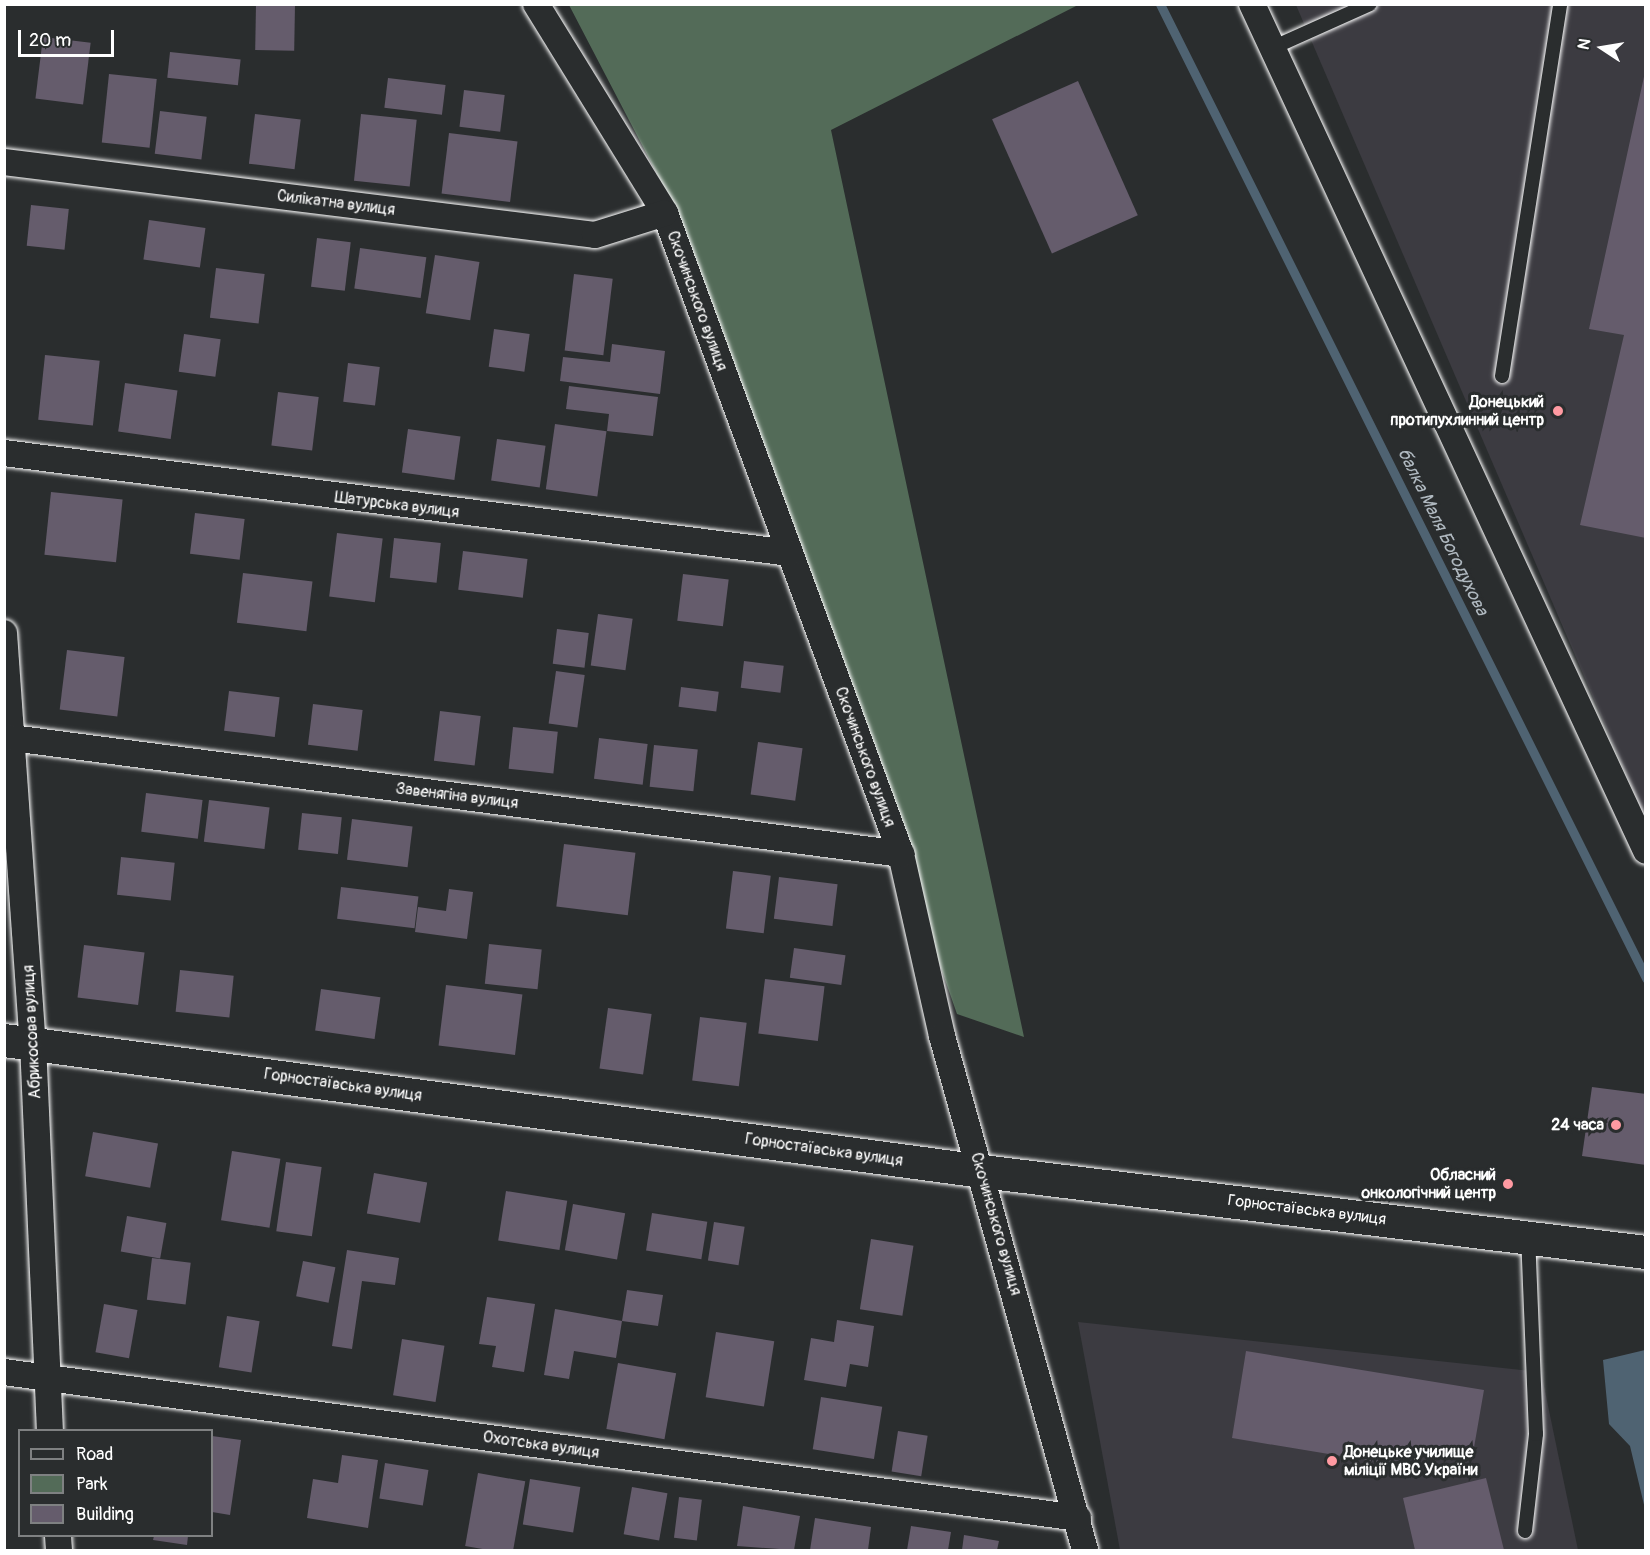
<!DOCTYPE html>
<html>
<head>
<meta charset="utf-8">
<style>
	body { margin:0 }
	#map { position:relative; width:1650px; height:1555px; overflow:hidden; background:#2a2d2e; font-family:Pangolin,sans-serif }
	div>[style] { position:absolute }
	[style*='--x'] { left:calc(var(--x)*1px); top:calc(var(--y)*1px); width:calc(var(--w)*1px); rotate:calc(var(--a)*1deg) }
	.built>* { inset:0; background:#3c3b41 }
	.green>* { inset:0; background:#536b58 }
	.water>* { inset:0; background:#4f6372 }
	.stream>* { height:9px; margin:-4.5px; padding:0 4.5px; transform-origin:4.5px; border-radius:4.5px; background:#4f6372 }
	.building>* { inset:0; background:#655c6c; transform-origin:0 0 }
	.roads { filter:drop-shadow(0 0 2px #fff) drop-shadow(0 0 2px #fff) }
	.lane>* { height:14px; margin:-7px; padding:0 7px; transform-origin:7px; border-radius:7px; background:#2a2d2e }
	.street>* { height:26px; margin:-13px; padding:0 13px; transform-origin:13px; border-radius:13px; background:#2a2d2e }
	.secondary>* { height:33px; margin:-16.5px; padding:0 16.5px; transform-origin:16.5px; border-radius:16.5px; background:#2a2d2e }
	.dots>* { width:16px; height:16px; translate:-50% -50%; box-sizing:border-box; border:3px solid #2a2d2e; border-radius:50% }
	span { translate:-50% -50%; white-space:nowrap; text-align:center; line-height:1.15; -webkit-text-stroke:6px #2a2d2e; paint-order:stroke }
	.street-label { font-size:16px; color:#fff }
	.poi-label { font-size:16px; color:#fff; font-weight:700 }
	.right { translate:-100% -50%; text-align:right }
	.left { translate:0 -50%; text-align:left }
	.water-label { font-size:18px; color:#b0b9c0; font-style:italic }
	.frame { position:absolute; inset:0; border:6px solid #fff; pointer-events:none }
	.legend { position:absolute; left:18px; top:1429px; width:195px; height:108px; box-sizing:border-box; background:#2a2d2e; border:2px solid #7f8182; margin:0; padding:8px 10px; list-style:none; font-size:18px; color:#fff }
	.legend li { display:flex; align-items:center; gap:12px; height:30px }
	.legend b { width:30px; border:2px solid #7f8182 }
	.north { position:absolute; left:1572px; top:18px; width:60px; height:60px; -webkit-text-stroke:4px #2a2d2e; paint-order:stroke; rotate:282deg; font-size:16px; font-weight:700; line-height:24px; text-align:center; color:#fff }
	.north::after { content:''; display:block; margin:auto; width:21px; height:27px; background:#fff; clip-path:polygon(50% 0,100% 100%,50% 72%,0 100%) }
	.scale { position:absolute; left:18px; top:30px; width:96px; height:27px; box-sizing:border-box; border:3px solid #fff; border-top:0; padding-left:8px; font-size:18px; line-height:21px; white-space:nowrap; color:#fff; -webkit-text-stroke:4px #2a2d2e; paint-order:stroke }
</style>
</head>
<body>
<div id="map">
	<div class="built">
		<div style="clip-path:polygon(1296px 5px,1645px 5px,1645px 818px)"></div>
		<div style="clip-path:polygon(1078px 1322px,1541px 1372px,1578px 1550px,1120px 1550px)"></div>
	</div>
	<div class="green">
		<div style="clip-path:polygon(569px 5px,1078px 5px,831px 130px,1024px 1037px,957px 1014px,679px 216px)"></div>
	</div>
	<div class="water">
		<div style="clip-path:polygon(1645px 1350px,1645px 1509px,1630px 1446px,1609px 1424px,1603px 1360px)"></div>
	</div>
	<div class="stream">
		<div style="--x:1160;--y:4;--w:1089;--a:63.48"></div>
	</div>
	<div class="building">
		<div style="left:256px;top:4px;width:39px;height:46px;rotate:1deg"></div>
		<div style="left:43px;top:37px;width:48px;height:62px;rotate:7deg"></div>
		<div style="left:170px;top:52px;width:71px;height:26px;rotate:6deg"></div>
		<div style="clip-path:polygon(1645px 72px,1646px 72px,1646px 538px,1580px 525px,1624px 335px,1589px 329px)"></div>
		<div style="left:109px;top:74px;width:48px;height:69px;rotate:6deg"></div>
		<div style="left:388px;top:78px;width:58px;height:30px;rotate:7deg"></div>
		<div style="left:1078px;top:81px;width:147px;height:94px;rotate:66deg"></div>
		<div style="left:464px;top:90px;width:41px;height:37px;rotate:7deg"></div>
		<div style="left:160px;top:111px;width:47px;height:43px;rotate:7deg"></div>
		<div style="left:255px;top:114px;width:46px;height:50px;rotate:7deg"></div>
		<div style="left:361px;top:114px;width:56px;height:67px;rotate:6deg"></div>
		<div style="left:449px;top:133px;width:69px;height:61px;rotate:7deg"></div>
		<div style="left:31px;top:205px;width:38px;height:41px;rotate:6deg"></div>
		<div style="left:149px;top:220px;width:57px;height:40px;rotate:8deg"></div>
		<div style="left:317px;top:238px;width:34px;height:49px;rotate:7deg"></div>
		<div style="left:360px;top:248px;width:67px;height:41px;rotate:8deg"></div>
		<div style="left:435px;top:255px;width:45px;height:59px;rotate:9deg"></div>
		<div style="left:216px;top:268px;width:49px;height:50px;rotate:7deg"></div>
		<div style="left:574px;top:274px;width:39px;height:77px;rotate:7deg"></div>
		<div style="left:494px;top:329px;width:36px;height:38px;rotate:8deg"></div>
		<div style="left:184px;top:334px;width:37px;height:38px;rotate:8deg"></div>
		<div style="clip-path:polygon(612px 344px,665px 351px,660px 394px,560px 381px,563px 357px,610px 362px)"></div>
		<div style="left:45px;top:355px;width:55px;height:65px;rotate:6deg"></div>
		<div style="left:348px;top:363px;width:32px;height:39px;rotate:7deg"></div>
		<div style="left:125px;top:383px;width:53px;height:49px;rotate:8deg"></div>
		<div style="clip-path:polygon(569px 386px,658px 397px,653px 436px,607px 431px,609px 414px,566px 409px)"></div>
		<div style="left:278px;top:392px;width:41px;height:54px;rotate:7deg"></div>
		<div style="left:555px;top:424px;width:52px;height:66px;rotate:8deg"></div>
		<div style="left:408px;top:429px;width:53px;height:44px;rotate:8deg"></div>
		<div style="left:497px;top:439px;width:49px;height:42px;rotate:8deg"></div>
		<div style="left:51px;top:492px;width:72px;height:63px;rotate:6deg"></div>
		<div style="left:195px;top:513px;width:50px;height:41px;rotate:7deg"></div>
		<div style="left:337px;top:533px;width:46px;height:64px;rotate:7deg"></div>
		<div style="left:394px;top:538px;width:47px;height:40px;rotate:6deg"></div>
		<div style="left:463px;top:551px;width:65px;height:39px;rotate:7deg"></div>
		<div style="left:243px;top:573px;width:70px;height:50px;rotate:7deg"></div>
		<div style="left:683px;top:574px;width:46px;height:47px;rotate:7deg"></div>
		<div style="left:598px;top:614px;width:35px;height:52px;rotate:8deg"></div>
		<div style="left:557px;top:629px;width:32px;height:35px;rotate:7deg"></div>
		<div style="left:67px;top:650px;width:58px;height:60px;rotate:7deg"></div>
		<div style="left:744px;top:661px;width:40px;height:27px;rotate:7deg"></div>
		<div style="left:556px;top:671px;width:29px;height:53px;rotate:8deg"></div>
		<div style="left:681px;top:687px;width:38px;height:20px;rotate:7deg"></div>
		<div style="left:229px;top:691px;width:51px;height:40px;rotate:7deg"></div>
		<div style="left:313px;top:704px;width:50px;height:41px;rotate:7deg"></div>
		<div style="left:440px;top:711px;width:41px;height:50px;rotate:7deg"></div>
		<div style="left:513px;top:727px;width:45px;height:42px;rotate:6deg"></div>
		<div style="left:599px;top:738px;width:49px;height:41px;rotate:7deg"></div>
		<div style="left:758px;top:742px;width:45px;height:53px;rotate:8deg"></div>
		<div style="left:654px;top:745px;width:44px;height:42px;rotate:6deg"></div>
		<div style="left:146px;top:793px;width:57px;height:39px;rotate:7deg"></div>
		<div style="left:209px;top:800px;width:61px;height:42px;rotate:7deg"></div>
		<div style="left:302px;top:813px;width:40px;height:37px;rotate:6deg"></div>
		<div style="left:352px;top:819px;width:61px;height:41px;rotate:7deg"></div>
		<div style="left:564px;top:844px;width:72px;height:63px;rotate:7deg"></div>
		<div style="left:121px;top:857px;width:54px;height:38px;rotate:6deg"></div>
		<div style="left:733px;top:871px;width:38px;height:58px;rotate:7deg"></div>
		<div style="left:779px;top:877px;width:59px;height:42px;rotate:7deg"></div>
		<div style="left:341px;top:887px;width:78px;height:32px;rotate:7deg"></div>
		<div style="clip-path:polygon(449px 889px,473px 892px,467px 939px,415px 932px,418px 907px,446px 911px)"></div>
		<div style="left:489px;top:944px;width:53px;height:40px;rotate:6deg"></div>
		<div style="left:84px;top:945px;width:61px;height:53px;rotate:7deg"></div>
		<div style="left:794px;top:948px;width:52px;height:30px;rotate:8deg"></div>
		<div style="left:180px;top:970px;width:54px;height:42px;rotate:6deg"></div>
		<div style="left:765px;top:979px;width:60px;height:55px;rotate:7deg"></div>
		<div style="left:446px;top:985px;width:77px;height:61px;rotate:7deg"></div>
		<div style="left:321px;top:989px;width:60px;height:42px;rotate:8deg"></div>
		<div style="left:608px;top:1008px;width:44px;height:61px;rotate:8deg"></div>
		<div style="left:700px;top:1017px;width:47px;height:64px;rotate:7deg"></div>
		<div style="clip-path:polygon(1592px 1087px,1646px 1094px,1646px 1165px,1582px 1156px)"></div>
		<div style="left:93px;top:1132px;width:66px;height:45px;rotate:10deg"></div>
		<div style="left:232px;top:1151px;width:49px;height:70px;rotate:9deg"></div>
		<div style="left:286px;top:1162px;width:36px;height:70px;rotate:8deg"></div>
		<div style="left:374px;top:1173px;width:54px;height:41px;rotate:10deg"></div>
		<div style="left:506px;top:1191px;width:62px;height:50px;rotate:9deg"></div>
		<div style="left:573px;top:1204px;width:53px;height:47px;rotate:10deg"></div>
		<div style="left:652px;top:1213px;width:56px;height:38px;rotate:9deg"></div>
		<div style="left:127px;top:1216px;width:40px;height:36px;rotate:10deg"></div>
		<div style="left:714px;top:1222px;width:31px;height:39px;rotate:9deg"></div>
		<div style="left:871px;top:1239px;width:43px;height:71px;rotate:9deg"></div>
		<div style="clip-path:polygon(347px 1250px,399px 1258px,395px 1285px,362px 1281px,352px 1349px,332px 1346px)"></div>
		<div style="left:152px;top:1258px;width:39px;height:42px;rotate:7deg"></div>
		<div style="left:303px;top:1261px;width:33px;height:36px;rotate:11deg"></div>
		<div style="clip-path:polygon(627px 1290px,663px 1295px,658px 1326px,622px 1321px,616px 1358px,574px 1351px,569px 1379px,544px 1375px,555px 1309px,622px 1321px)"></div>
		<div style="clip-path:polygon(487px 1297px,535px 1304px,524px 1372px,492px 1367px,496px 1346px,479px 1344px)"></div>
		<div style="left:104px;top:1304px;width:34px;height:49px;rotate:10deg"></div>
		<div style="left:227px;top:1316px;width:33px;height:52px;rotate:9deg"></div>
		<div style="clip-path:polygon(837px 1320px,874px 1326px,868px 1367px,850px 1364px,846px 1387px,804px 1380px,811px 1338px,834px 1342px)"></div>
		<div style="left:716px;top:1332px;width:59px;height:66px;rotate:9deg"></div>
		<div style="left:402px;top:1339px;width:43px;height:57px;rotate:9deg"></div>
		<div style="clip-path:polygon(1246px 1351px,1484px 1390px,1472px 1459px,1409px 1449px,1407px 1467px,1232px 1438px)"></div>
		<div style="left:618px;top:1363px;width:59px;height:67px;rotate:10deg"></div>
		<div style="left:821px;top:1397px;width:62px;height:53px;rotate:9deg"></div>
		<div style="left:898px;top:1431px;width:30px;height:41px;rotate:9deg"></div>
		<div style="clip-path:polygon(212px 1436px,241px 1440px,230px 1515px,212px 1512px)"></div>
		<div style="clip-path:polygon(342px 1455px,378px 1460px,368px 1528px,307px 1518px,313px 1479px,338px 1483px)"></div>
		<div style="left:385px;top:1463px;width:44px;height:36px;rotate:9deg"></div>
		<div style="left:478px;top:1473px;width:48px;height:74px;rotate:10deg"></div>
		<div style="clip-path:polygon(1486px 1478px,1504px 1550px,1415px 1550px,1403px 1498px)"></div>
		<div style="left:530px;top:1479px;width:51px;height:46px;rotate:9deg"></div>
		<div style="left:632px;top:1487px;width:36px;height:48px;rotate:10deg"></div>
		<div style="left:679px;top:1497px;width:23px;height:41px;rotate:7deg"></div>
		<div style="clip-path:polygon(743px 1506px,800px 1516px,794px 1550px,737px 1546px)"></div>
		<div style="clip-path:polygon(815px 1518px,871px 1527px,868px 1550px,810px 1550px)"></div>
		<div style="clip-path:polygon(911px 1526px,951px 1532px,948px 1550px,907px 1550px)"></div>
		<div style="clip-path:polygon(964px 1535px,999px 1541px,997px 1550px,962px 1550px)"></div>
		<div style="clip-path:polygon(154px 1536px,188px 1536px,187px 1545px,153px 1540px)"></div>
	</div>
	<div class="roads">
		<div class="lane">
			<div style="--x:1272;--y:48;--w:107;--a:-24.2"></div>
			<div style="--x:1502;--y:376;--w:376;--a:-81.1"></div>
			<div style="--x:1525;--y:1531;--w:98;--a:-83.5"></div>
			<div style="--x:1536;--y:1434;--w:197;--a:-92.3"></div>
		</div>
		<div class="street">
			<div style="--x:536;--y:4;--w:246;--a:58.3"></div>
			<div style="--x:665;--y:213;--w:683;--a:69.79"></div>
			<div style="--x:901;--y:854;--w:187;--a:77.3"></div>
			<div style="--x:942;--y:1036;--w:534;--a:74.45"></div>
			<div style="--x:1252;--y:4;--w:934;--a:65.05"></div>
			<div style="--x:4;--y:162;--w:595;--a:7.04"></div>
			<div style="--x:595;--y:235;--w:73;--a:-17.4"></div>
			<div style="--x:4;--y:453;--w:792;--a:7.25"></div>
			<div style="--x:4;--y:633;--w:411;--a:86"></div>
			<div style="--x:33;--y:1043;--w:387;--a:87.5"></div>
			<div style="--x:12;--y:738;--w:897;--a:7.43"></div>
			<div style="--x:4;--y:1372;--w:1084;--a:7.74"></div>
			<div style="--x:58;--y:1536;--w:14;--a:86"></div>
		</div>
		<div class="secondary">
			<div style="--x:4;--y:1040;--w:987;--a:7.63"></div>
			<div style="--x:982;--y:1171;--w:669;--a:6.96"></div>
		</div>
	</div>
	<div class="dots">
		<div style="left:1558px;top:411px;background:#ff9aa2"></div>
		<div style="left:1616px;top:1125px;background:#ff9aa2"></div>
		<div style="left:1508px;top:1184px;background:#ff9aa2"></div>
		<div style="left:1332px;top:1461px;background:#ff9aa2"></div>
	</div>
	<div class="street-label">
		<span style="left:336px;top:203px;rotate:7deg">Силікатна вулиця</span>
		<span style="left:697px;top:301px;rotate:70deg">Скочинського вулиця</span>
		<span style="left:397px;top:505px;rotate:7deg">Шатурська вулиця</span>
		<span style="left:865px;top:757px;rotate:70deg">Скочинського вулиця</span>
		<span style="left:457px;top:796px;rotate:7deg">Завенягіна вулиця</span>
		<span style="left:32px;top:1032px;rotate:-93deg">Абрикосова вулиця</span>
		<span style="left:343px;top:1085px;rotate:8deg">Горностаївська вулиця</span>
		<span style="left:824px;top:1150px;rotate:8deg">Горностаївська вулиця</span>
		<span style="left:1307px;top:1210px;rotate:7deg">Горностаївська вулиця</span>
		<span style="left:996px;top:1224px;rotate:74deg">Скочинського вулиця</span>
		<span style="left:541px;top:1445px;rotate:8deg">Охотська вулиця</span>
	</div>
	<div class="poi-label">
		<span class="right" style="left:1544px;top:411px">Донецький<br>протипухлинний центр</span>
		<span class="right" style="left:1604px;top:1125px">24 часа</span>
		<span class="right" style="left:1496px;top:1184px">Обласний<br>онкологічний центр</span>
		<span class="left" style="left:1344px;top:1461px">Донецьке училище<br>міліції МВС України</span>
	</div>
	<div class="water-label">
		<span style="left:1442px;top:532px;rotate:64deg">балка Маля Богодухова</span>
	</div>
	<div class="frame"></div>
	<ul class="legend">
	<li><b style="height:8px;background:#2a2d2e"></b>Road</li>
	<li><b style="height:16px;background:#536b58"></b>Park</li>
	<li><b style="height:16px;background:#655c6c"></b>Building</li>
	</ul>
	<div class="north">N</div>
	<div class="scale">20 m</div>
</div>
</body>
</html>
